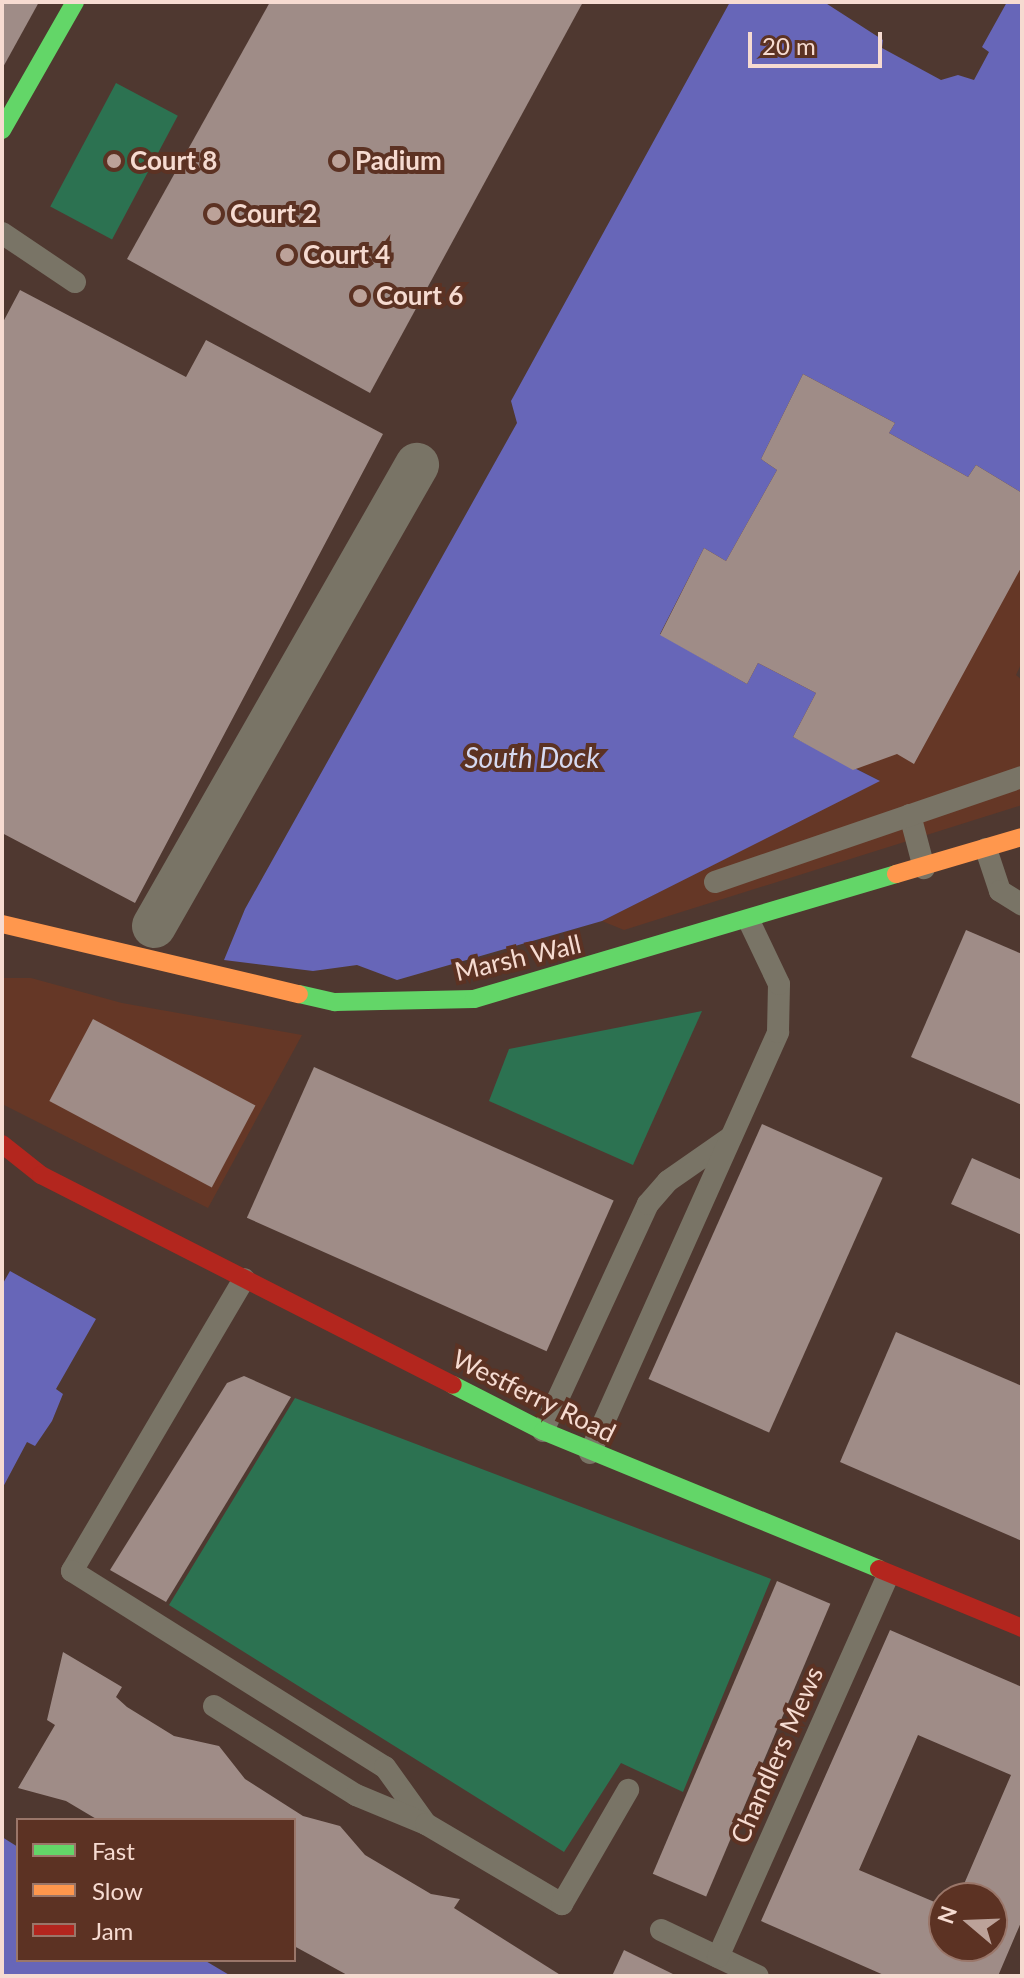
<!DOCTYPE html>
<html>
<head>
<meta charset="utf-8">
<style>
	body { margin:0 }
	#map { position:relative; width:1024px; height:1978px; overflow:hidden; background:#4f3830; font-family:Lato,sans-serif }
	div>[style] { position:absolute }
	[style*='--x'] { left:calc(var(--x)*1px); top:calc(var(--y)*1px); width:calc(var(--w)*1px); rotate:calc(var(--a)*1deg) }
	.built>* { inset:0; background:#653726 }
	.green>* { inset:0; background:#2c7251; transform-origin:0 0 }
	.water>* { inset:0; background:#6766b8 }
	.building>* { inset:0; background:#9f8c87; transform-origin:0 0 }
	.lane>* { height:22px; margin:-11px; padding:0 11px; transform-origin:11px; border-radius:11px; background:#797466 }
	.street>* { height:44px; margin:-22px; padding:0 22px; transform-origin:22px; border-radius:22px; background:#797466 }
	.fast>* { height:18px; margin:-9px; padding:0 9px; transform-origin:9px; border-radius:9px; background:#63d668 }
	.slow>* { height:18px; margin:-9px; padding:0 9px; transform-origin:9px; border-radius:9px; background:#ff974d }
	.jam>* { height:18px; margin:-9px; padding:0 9px; transform-origin:9px; border-radius:9px; background:#b3261e }
	.dots>* { width:22px; height:22px; translate:-50% -50%; box-sizing:border-box; border:4px solid #5c3223; border-radius:50% }
	span { translate:-50% -50%; white-space:nowrap; text-align:center; line-height:1.15; -webkit-text-stroke:8px #5c3223; paint-order:stroke }
	.poi-label { font-size:26px; color:#f6dbd1; font-weight:700 }
	.left { translate:0 -50%; text-align:left }
	.street-label { font-size:26px; color:#f6dbd1 }
	.water-label { font-size:28px; color:#d6d9f1; font-style:italic }
	.frame { position:absolute; inset:0; border:4px solid #f6dbd1; pointer-events:none }
	.legend { position:absolute; left:16px; top:1818px; width:280px; height:144px; box-sizing:border-box; background:#5c3223; border:2px solid #9a7669; margin:0; padding:10px 14px; list-style:none; font-size:24px; color:#f6dbd1 }
	.legend li { display:flex; align-items:center; gap:16px; height:40px }
	.legend b { width:40px; border:2px solid #9a7669 }
	.north { position:absolute; left:928px; top:1882px; width:80px; height:80px; box-sizing:border-box; background:#5c3223; border:2px solid #9a7669; border-radius:50%; rotate:289deg; font-size:22px; font-weight:700; line-height:32px; text-align:center; color:#f6dbd1 }
	.north::after { content:''; display:block; margin:auto; width:28px; height:36px; background:#bca299; clip-path:polygon(50% 0,100% 100%,50% 72%,0 100%) }
	.scale { position:absolute; left:748px; top:32px; width:134px; height:36px; box-sizing:border-box; border:4px solid #f6dbd1; border-top:0; padding-left:10px; font-size:24px; line-height:28px; white-space:nowrap; color:#f6dbd1; -webkit-text-stroke:6px #5c3223; paint-order:stroke }
</style>
</head>
<body>
<div id="map">
	<div class="built">
		<div style="clip-path:polygon(803px 374px,895px 423px,890px 433px,969px 477px,976px 465px,1022px 493px,1022px 662px,1016px 675px,1022px 680px,1022px 805px,624px 930px,602px 921px,879px 780px,793px 737px,815px 693px,747px 684px,660px 635px,704px 548px,726px 560px,777px 470px,761px 459px)"></div>
		<div style="clip-path:polygon(2px 978px,31px 978px,122px 1003px,302px 1035px,208px 1208px,2px 1104px)"></div>
	</div>
	<div class="green">
		<div style="left:116px;top:83px;width:70px;height:140px;rotate:28deg"></div>
		<div style="clip-path:polygon(702px 1011px,633px 1165px,489px 1101px,509px 1049px)"></div>
		<div style="clip-path:polygon(295px 1398px,771px 1579px,683px 1792px,621px 1763px,564px 1852px,169px 1605px)"></div>
	</div>
	<div class="water">
		<div style="clip-path:polygon(730px 2px,824px 2px,883px 40px,882px 48px,941px 80px,958px 75px,974px 80px,989px 52px,982px 47px,1007px 2px,1022px 2px,1022px 493px,976px 465px,968px 477px,889px 433px,895px 423px,803px 374px,761px 459px,777px 470px,726px 561px,704px 548px,660px 634px,747px 684px,758px 663px,816px 693px,793px 737px,880px 781px,602px 921px,397px 980px,357px 965px,313px 971px,224px 960px,245px 909px,517px 423px,511px 401px)"></div>
		<div style="clip-path:polygon(10px 1271px,96px 1319px,56px 1389px,63px 1394px,52px 1421px,35px 1446px,27px 1442px,2px 1489px,2px 1285px)"></div>
		<div style="clip-path:polygon(2px 1837px,18px 1847px,18px 1960px,204px 1960px,231px 1976px,2px 1976px)"></div>
	</div>
	<div class="building">
		<div style="clip-path:polygon(2px 2px,39px 2px,2px 69px)"></div>
		<div style="clip-path:polygon(270px 2px,583px 2px,370px 393px,127px 259px)"></div>
		<div style="clip-path:polygon(20px 290px,186px 377px,206px 340px,383px 434px,135px 903px,2px 833px,2px 324px)"></div>
		<div style="clip-path:polygon(803px 374px,895px 423px,889px 433px,968px 477px,976px 465px,1022px 493px,1022px 566px,914px 764px,897px 754px,853px 770px,793px 737px,816px 693px,758px 663px,747px 684px,660px 635px,704px 548px,726px 561px,777px 470px,761px 459px)"></div>
		<div style="clip-path:polygon(966px 930px,1022px 954px,1022px 1105px,911px 1057px)"></div>
		<div style="left:93px;top:1019px;width:184px;height:93px;rotate:28deg"></div>
		<div style="left:314px;top:1067px;width:328px;height:165px;rotate:24deg"></div>
		<div style="left:762px;top:1124px;width:132px;height:279px;rotate:24deg"></div>
		<div style="clip-path:polygon(972px 1158px,1022px 1180px,1022px 1235px,951px 1204px)"></div>
		<div style="clip-path:polygon(896px 1332px,1022px 1386px,1022px 1541px,840px 1462px)"></div>
		<div style="clip-path:polygon(244px 1376px,291px 1397px,166px 1602px,110px 1570px,227px 1383px)"></div>
		<div style="left:777px;top:1581px;width:58px;height:318px;rotate:23deg"></div>
		<div style="clip-path:polygon(evenodd,890px 1630px,1022px 1687px,1022px 1920px,998px 1976px,886px 1976px,761px 1921px,890px 1630px,918px 1735px,1011px 1775px,958px 1898px,992px 1898px,992px 1946px,944px 1946px,944px 1906px,859px 1870px,918px 1735px)"></div>
		<div style="clip-path:polygon(63px 1652px,122px 1687px,116px 1697px,127px 1707px,174px 1736px,219px 1746px,245px 1779px,303px 1816px,340px 1826px,365px 1855px,431px 1894px,460px 1899px,454px 1908px,562px 1976px,349px 1976px,294px 1946px,294px 1820px,98px 1820px,66px 1801px,18px 1788px,55px 1725px,47px 1720px)"></div>
		<div style="clip-path:polygon(624px 1950px,677px 1976px,612px 1976px)"></div>
	</div>
	<div class="lane">
		<div style="--x:2;--y:233;--w:88;--a:33.9"></div>
		<div style="--x:910;--y:815;--w:55;--a:75.2"></div>
		<div style="--x:986;--y:849;--w:44;--a:71.6"></div>
		<div style="--x:1000;--y:891;--w:26;--a:32"></div>
		<div style="--x:715;--y:882;--w:324;--a:-18.9"></div>
		<div style="--x:244;--y:1279;--w:339;--a:120.5"></div>
		<div style="--x:72;--y:1571;--w:369;--a:32.1"></div>
		<div style="--x:385;--y:1767;--w:70;--a:54.3"></div>
		<div style="--x:543;--y:1431;--w:250;--a:-65.2"></div>
		<div style="--x:648;--y:1204;--w:30;--a:-49"></div>
		<div style="--x:668;--y:1181;--w:77;--a:-34.9"></div>
		<div style="--x:590;--y:1453;--w:461;--a:-65.9"></div>
		<div style="--x:778;--y:1032;--w:48;--a:-88.8"></div>
		<div style="--x:779;--y:984;--w:70;--a:-115.5"></div>
		<div style="--x:214;--y:1706;--w:168;--a:32.1"></div>
		<div style="--x:356;--y:1795;--w:76;--a:22.5"></div>
		<div style="--x:426;--y:1824;--w:158;--a:30.5"></div>
		<div style="--x:562;--y:1904;--w:132;--a:-59.9"></div>
		<div style="--x:661;--y:1930;--w:107;--a:25.4"></div>
		<div style="--x:718;--y:1957;--w:416;--a:-66"></div>
	</div>
	<div class="street">
		<div style="--x:154;--y:926;--w:531;--a:-60.3"></div>
	</div>
	<div class="fast">
		<div style="--x:2;--y:130;--w:147;--a:-60.3"></div>
		<div style="--x:299;--y:994;--w:37;--a:13"></div>
		<div style="--x:335;--y:1002;--w:139;--a:-1.2"></div>
		<div style="--x:474;--y:999;--w:440;--a:-16.5"></div>
		<div style="--x:453;--y:1385;--w:101;--a:27.1"></div>
		<div style="--x:543;--y:1431;--w:363;--a:22.3"></div>
	</div>
	<div class="slow">
		<div style="--x:896;--y:874;--w:131;--a:-16.4"></div>
		<div style="--x:2;--y:924;--w:305;--a:13.3"></div>
	</div>
	<div class="jam">
		<div style="--x:2;--y:1144;--w:50;--a:38.5"></div>
		<div style="--x:41;--y:1175;--w:462;--a:27"></div>
		<div style="--x:879;--y:1569;--w:155;--a:22.4"></div>
	</div>
	<div class="dots">
		<div style="left:114px;top:161px;background:#bca299"></div>
		<div style="left:339px;top:161px;background:#bca299"></div>
		<div style="left:214px;top:214px;background:#bca299"></div>
		<div style="left:287px;top:255px;background:#bca299"></div>
		<div style="left:360px;top:296px;background:#bca299"></div>
	</div>
	<div class="poi-label">
		<span class="left" style="left:130px;top:161px">Court 8</span>
		<span class="left" style="left:355px;top:161px">Padium</span>
		<span class="left" style="left:230px;top:214px">Court 2</span>
		<span class="left" style="left:303px;top:255px">Court 4</span>
		<span class="left" style="left:376px;top:296px">Court 6</span>
	</div>
	<div class="street-label">
		<span style="left:518px;top:958px;rotate:-13deg">Marsh Wall</span>
		<span style="left:534px;top:1396px;rotate:26deg">Westferry Road</span>
		<span style="left:777px;top:1755px;rotate:-66deg">Chandlers Mews</span>
	</div>
	<div class="water-label">
		<span style="left:532px;top:757px">South Dock</span>
	</div>
	<div class="frame"></div>
	<ul class="legend">
	<li><b style="height:10px;background:#63d668"></b>Fast</li>
	<li><b style="height:10px;background:#ff974d"></b>Slow</li>
	<li><b style="height:10px;background:#b3261e"></b>Jam</li>
	</ul>
	<div class="north">N</div>
	<div class="scale">20 m</div>
</div>
</body>
</html>
